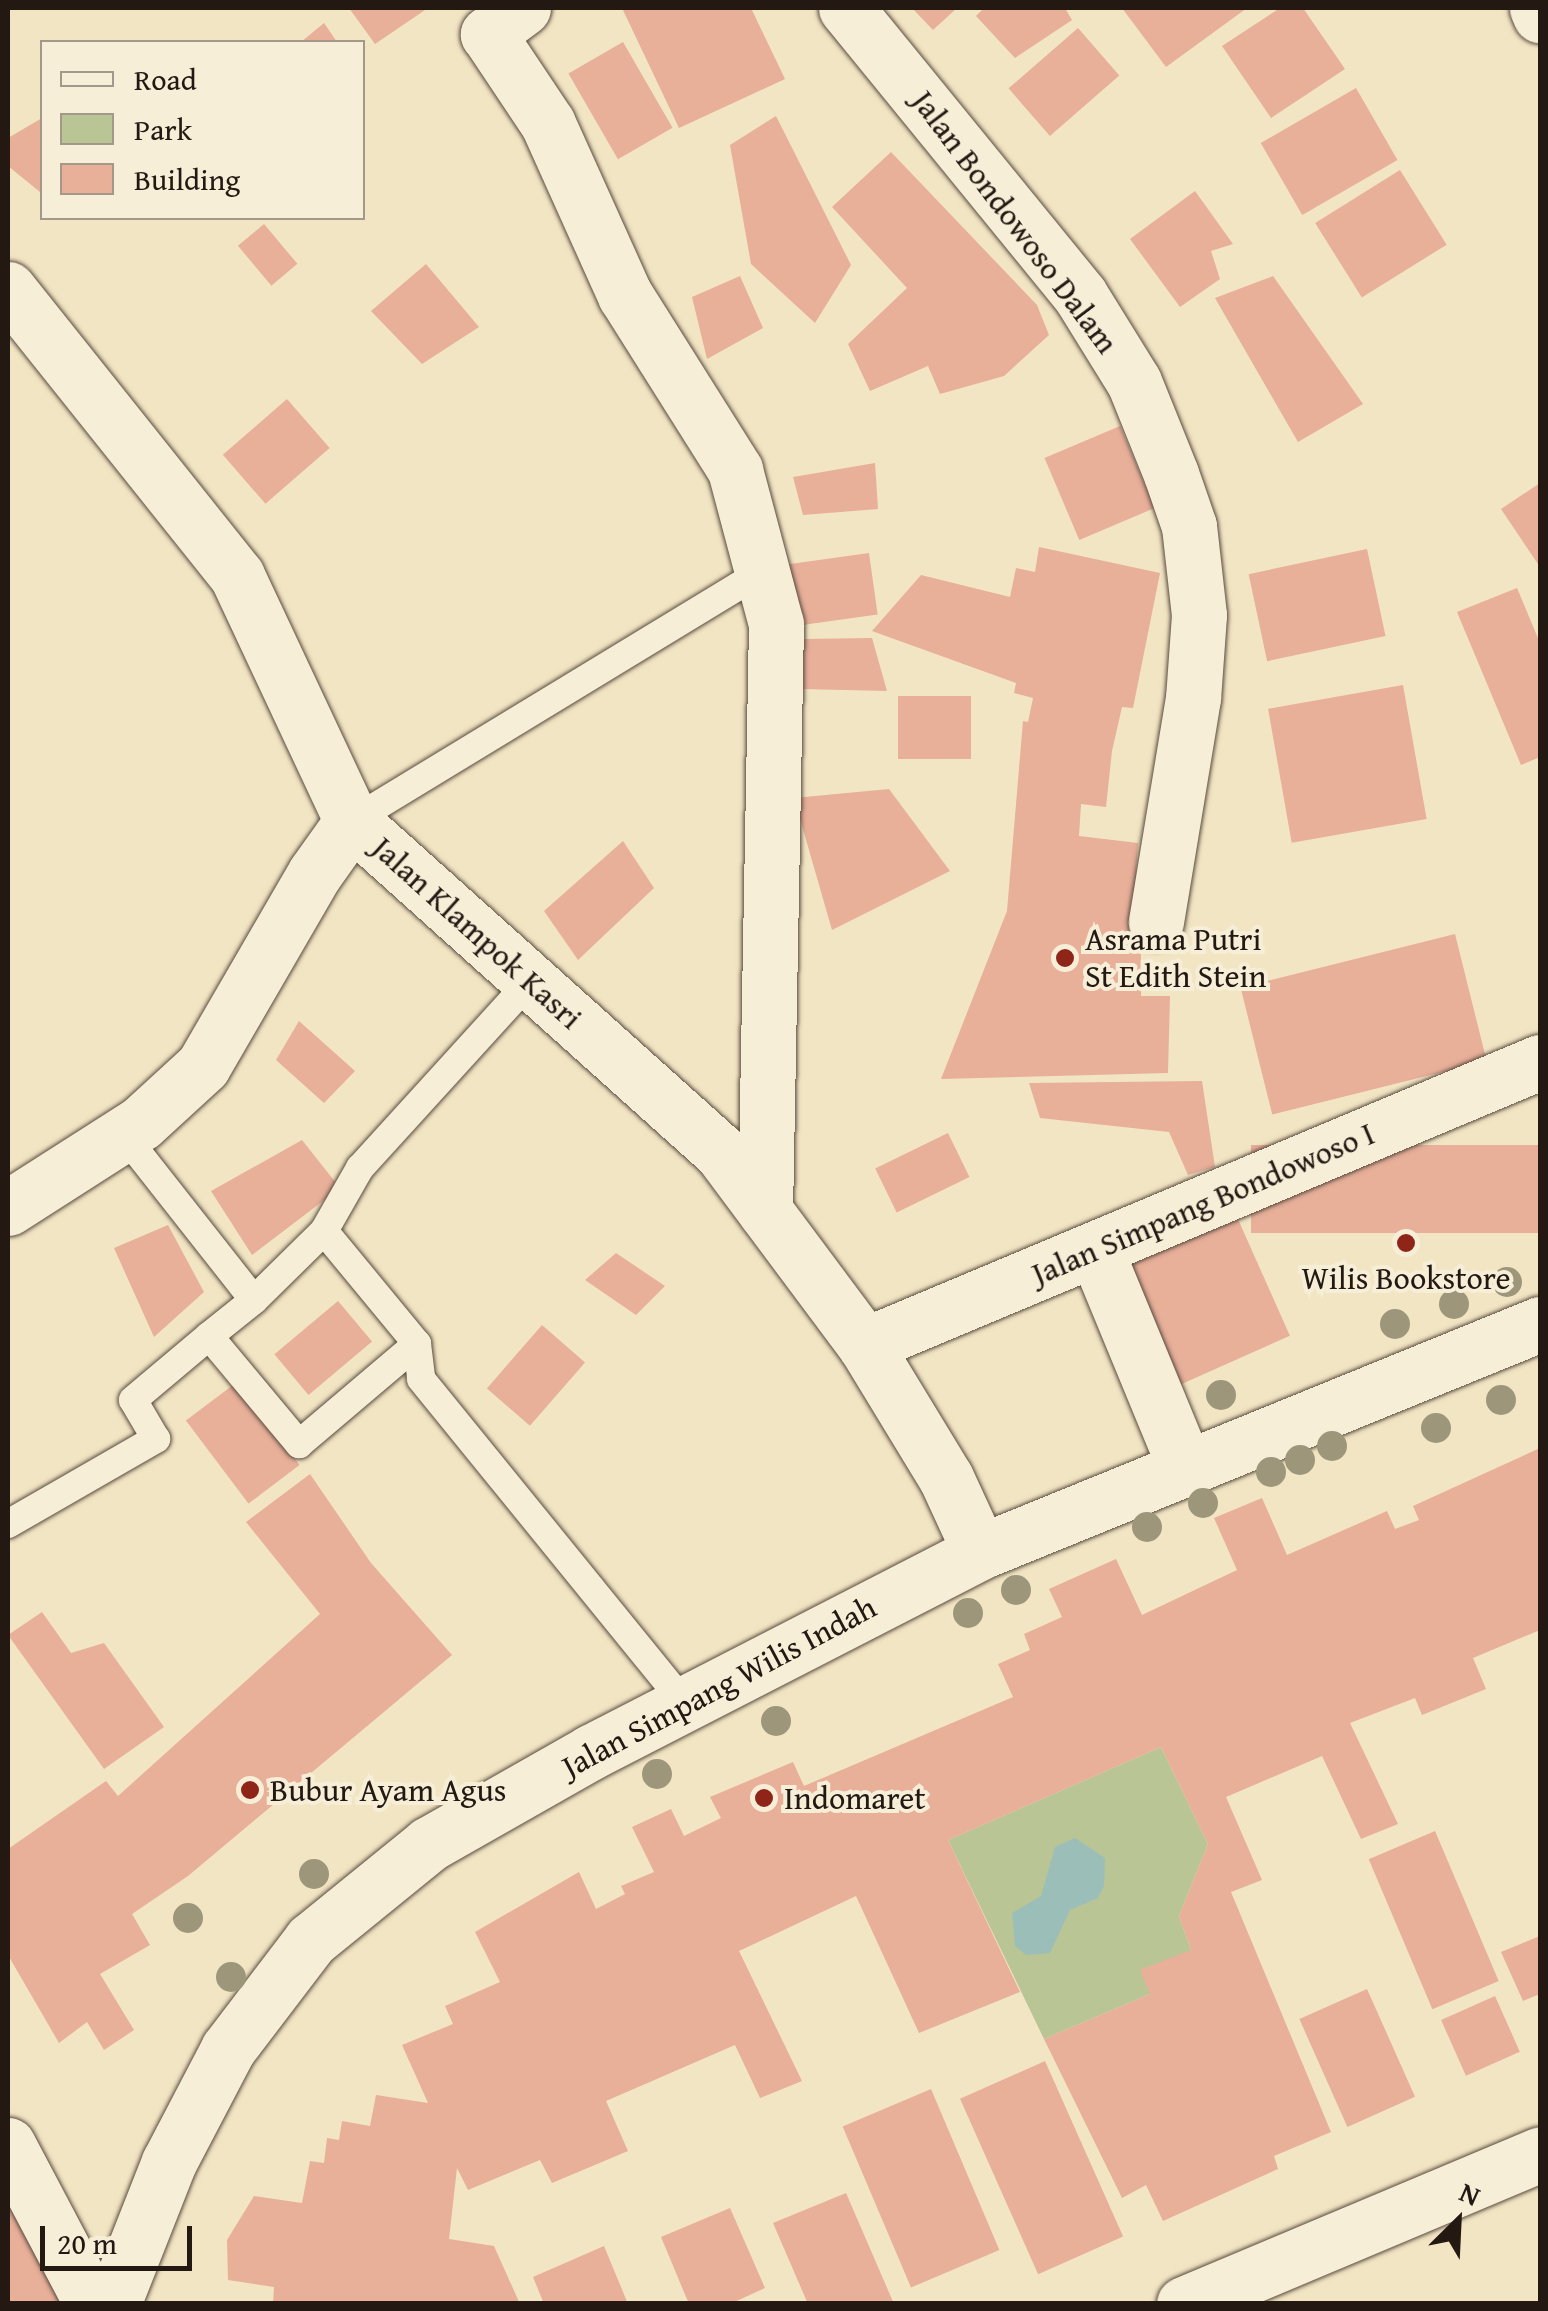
<!DOCTYPE html>
<html>
<head>
<meta charset="utf-8">
<style>
	body { margin:0 }
	#map { position:relative; width:1548px; height:2311px; overflow:hidden; background:#f2e5c3; font-family:"Gentium Book Plus",serif }
	div>[style] { position:absolute }
	[style*='--x'] { left:calc(var(--x)*1px); top:calc(var(--y)*1px); width:calc(var(--w)*1px); rotate:calc(var(--a)*1deg) }
	.green>* { inset:0; background:#b9c595 }
	.water>* { inset:0; background:#9cbeb8 }
	.building>* { inset:0; background:#e8af99; transform-origin:0 0 }
	.roads { filter:drop-shadow(0 0 2px #584b3f) drop-shadow(0 0 2px #584b3f) }
	.service>* { height:28px; margin:-14px; padding:0 14px; transform-origin:14px; border-radius:14px; background:#f7eed8 }
	.minor>* { height:55px; margin:-27.5px; padding:0 27.5px; transform-origin:27.5px; border-radius:27.5px; background:#f7eed8 }
	.secondary>* { height:55px; margin:-27.5px; padding:0 27.5px; transform-origin:27.5px; border-radius:27.5px; background:#f7eed8 }
	.trees>* { width:30px; height:30px; margin:-15px; border-radius:50%; background:#9d967b }
	.dots>* { width:28px; height:28px; translate:-50% -50%; box-sizing:border-box; border:5px solid #f7eed8; border-radius:50% }
	span { translate:-50% -50%; white-space:nowrap; text-align:center; line-height:1.15; -webkit-text-stroke:8px #f7eed8; paint-order:stroke }
	.street-label { font-size:32px; color:#241813 }
	.poi-label { font-size:32px; color:#241813 }
	.left { translate:0 -50%; text-align:left }
	.frame { position:absolute; inset:0; border:10px solid #241813; pointer-events:none }
	.legend { position:absolute; left:40px; top:40px; width:325px; height:180px; box-sizing:border-box; background:#f7eed8; border:2px solid #a39889; margin:0; padding:12px 18px; list-style:none; font-size:30px; color:#241813 }
	.legend li { display:flex; align-items:center; gap:20px; height:50px }
	.legend b { width:50px; border:2px solid #a39889 }
	.north { position:absolute; left:1408px; top:2171px; width:100px; height:100px; -webkit-text-stroke:8px #f7eed8; paint-order:stroke; rotate:24deg; font-size:28px; font-weight:700; line-height:40px; text-align:center; color:#241813 }
	.north::after { content:''; display:block; margin:auto; width:35px; height:45px; background:#241813; clip-path:polygon(50% 0,100% 100%,50% 72%,0 100%) }
	.scale { position:absolute; left:40px; top:2226px; width:152px; height:45px; box-sizing:border-box; border:5px solid #241813; border-top:0; padding-left:12px; font-size:30px; line-height:35px; white-space:nowrap; color:#241813; -webkit-text-stroke:8px #f7eed8; paint-order:stroke }
</style>
</head>
<body>
<div id="map">
	<div class="green">
		<div style="clip-path:polygon(1161px 1747px,1208px 1844px,1179px 1916px,1191px 1950px,1150px 1994px,1044px 2039px,948px 1840px)"></div>
	</div>
	<div class="water">
		<div style="clip-path:polygon(1075px 1838px,1105px 1858px,1104px 1886px,1098px 1898px,1070px 1910px,1050px 1953px,1026px 1955px,1015px 1946px,1012px 1913px,1041px 1896px,1055px 1847px)"></div>
	</div>
	<div class="building">
		<div style="clip-path:polygon(349px 8px,428px 8px,375px 44px)"></div>
		<div style="clip-path:polygon(622px 8px,751px 8px,785px 79px,679px 128px)"></div>
		<div style="clip-path:polygon(912px 8px,957px 8px,933px 30px)"></div>
		<div style="clip-path:polygon(984px 8px,1065px 8px,1072px 20px,1015px 58px,976px 16px)"></div>
		<div style="clip-path:polygon(1122px 8px,1247px 8px,1166px 67px)"></div>
		<div style="clip-path:polygon(1280px 8px,1303px 8px,1345px 69px,1271px 118px,1222px 46px)"></div>
		<div style="clip-path:polygon(324px 23px,337px 42px,301px 42px)"></div>
		<div style="left:1078px;top:28px;width:63px;height:92px;rotate:49deg"></div>
		<div style="left:623px;top:42px;width:99px;height:63px;rotate:60deg"></div>
		<div style="left:1356px;top:88px;width:83px;height:110px;rotate:60deg"></div>
		<div style="clip-path:polygon(776px 116px,851px 265px,815px 323px,751px 264px,730px 145px)"></div>
		<div style="clip-path:polygon(42px 118px,42px 189px,40px 192px,8px 166px,8px 138px)"></div>
		<div style="clip-path:polygon(891px 152px,1037px 305px,1049px 335px,1004px 376px,940px 394px,928px 366px,870px 391px,848px 344px,907px 288px,832px 207px)"></div>
		<div style="left:1400px;top:170px;width:88px;height:100px;rotate:58deg"></div>
		<div style="clip-path:polygon(1195px 191px,1233px 244px,1211px 251px,1220px 279px,1180px 307px,1130px 239px)"></div>
		<div style="left:264px;top:224px;width:52px;height:34px;rotate:50deg"></div>
		<div style="clip-path:polygon(426px 264px,479px 327px,422px 364px,371px 311px)"></div>
		<div style="clip-path:polygon(740px 276px,763px 328px,707px 359px,692px 297px)"></div>
		<div style="clip-path:polygon(1273px 276px,1363px 404px,1298px 442px,1215px 298px)"></div>
		<div style="left:287px;top:399px;width:65px;height:85px;rotate:49deg"></div>
		<div style="left:1120px;top:426px;width:89px;height:82px;rotate:67deg"></div>
		<div style="clip-path:polygon(875px 463px,878px 509px,803px 515px,793px 477px)"></div>
		<div style="clip-path:polygon(1540px 483px,1540px 567px,1501px 509px)"></div>
		<div style="clip-path:polygon(1039px 547px,1160px 573px,1133px 708px,1122px 707px,1112px 751px,1106px 807px,1081px 804px,1079px 836px,1138px 843px,1133px 920px,1141px 921px,1141px 996px,1170px 996px,1168px 1073px,941px 1079px,1007px 911px,1023px 721px,1028px 722px,1033px 698px,1014px 693px,1016px 683px,872px 631px,921px 575px,1010px 597px,1016px 568px,1035px 572px)"></div>
		<div style="left:1367px;top:549px;width:89px;height:121px;rotate:78deg"></div>
		<div style="left:869px;top:553px;width:62px;height:85px;rotate:82deg"></div>
		<div style="clip-path:polygon(1517px 588px,1540px 643px,1540px 757px,1521px 765px,1457px 612px)"></div>
		<div style="clip-path:polygon(872px 638px,887px 691px,801px 689px,801px 639px)"></div>
		<div style="left:1403px;top:685px;width:136px;height:137px;rotate:80deg"></div>
		<div style="left:898px;top:696px;width:73px;height:63px"></div>
		<div style="clip-path:polygon(889px 789px,950px 871px,832px 930px,794px 798px)"></div>
		<div style="clip-path:polygon(623px 841px,654px 888px,578px 960px,544px 911px)"></div>
		<div style="left:1455px;top:934px;width:131px;height:221px;rotate:76deg"></div>
		<div style="clip-path:polygon(299px 1021px,355px 1071px,324px 1103px,276px 1060px)"></div>
		<div style="clip-path:polygon(1202px 1081px,1215px 1167px,1188px 1175px,1169px 1132px,1040px 1118px,1029px 1083px)"></div>
		<div style="left:948px;top:1133px;width:49px;height:81px;rotate:64deg"></div>
		<div style="clip-path:polygon(302px 1140px,340px 1188px,252px 1255px,211px 1191px)"></div>
		<div style="left:1540px;top:1145px;width:88px;height:289px;rotate:90deg"></div>
		<div style="left:1237px;top:1217px;width:130px;height:127px;rotate:66deg"></div>
		<div style="clip-path:polygon(168px 1225px,204px 1292px,154px 1337px,114px 1248px)"></div>
		<div style="clip-path:polygon(616px 1253px,665px 1286px,636px 1315px,585px 1280px)"></div>
		<div style="left:338px;top:1301px;width:53px;height:83px;rotate:50deg"></div>
		<div style="left:542px;top:1325px;width:57px;height:84px;rotate:41deg"></div>
		<div style="left:237px;top:1382px;width:104px;height:64px;rotate:53deg"></div>
		<div style="clip-path:polygon(1540px 1448px,1540px 1630px,1473px 1658px,1486px 1689px,1422px 1715px,1415px 1698px,1350px 1723px,1398px 1824px,1361px 1839px,1322px 1756px,1226px 1797px,1262px 1880px,1231px 1892px,1331px 2132px,1274px 2156px,1278px 2169px,1163px 2221px,1146px 2185px,1122px 2198px,1044px 2039px,1150px 1994px,1140px 1970px,1191px 1950px,1179px 1916px,1208px 1844px,1161px 1747px,948px 1840px,1020px 1992px,919px 2033px,856px 1896px,739px 1951px,802px 2081px,760px 2098px,735px 2045px,606px 2101px,628px 2151px,552px 2183px,540px 2160px,468px 2190px,457px 2168px,449px 2239px,494px 2246px,520px 2304px,273px 2304px,274px 2287px,228px 2280px,227px 2240px,254px 2196px,302px 2203px,310px 2161px,324px 2163px,327px 2138px,339px 2140px,342px 2121px,370px 2126px,376px 2095px,428px 2103px,402px 2045px,453px 2024px,445px 2006px,500px 1982px,475px 1932px,579px 1872px,596px 1909px,625px 1894px,621px 1886px,654px 1872px,632px 1827px,671px 1809px,684px 1836px,721px 1818px,710px 1797px,793px 1762px,804px 1786px,1013px 1697px,998px 1664px,1030px 1650px,1024px 1634px,1062px 1617px,1049px 1589px,1116px 1559px,1142px 1615px,1237px 1570px,1214px 1518px,1262px 1498px,1287px 1555px,1387px 1511px,1395px 1529px,1419px 1520px,1413px 1506px)"></div>
		<div style="clip-path:polygon(310px 1474px,371px 1563px,452px 1655px,188px 1876px,132px 1914px,150px 1945px,100px 1974px,134px 2030px,104px 2050px,87px 2022px,59px 2043px,8px 1955px,8px 1849px,106px 1781px,118px 1796px,320px 1614px,246px 1522px)"></div>
		<div style="clip-path:polygon(42px 1612px,71px 1653px,104px 1643px,164px 1727px,104px 1769px,8px 1635px)"></div>
		<div style="left:1435px;top:1831px;width:163px;height:72px;rotate:67deg"></div>
		<div style="clip-path:polygon(1540px 1936px,1540px 1994px,1523px 2001px,1501px 1952px)"></div>
		<div style="left:1367px;top:1989px;width:118px;height:74px;rotate:66deg"></div>
		<div style="left:1495px;top:1996px;width:61px;height:59px;rotate:66deg"></div>
		<div style="left:1045px;top:2061px;width:192px;height:93px;rotate:66deg"></div>
		<div style="left:931px;top:2089px;width:175px;height:96px;rotate:67deg"></div>
		<div style="clip-path:polygon(846px 2193px,894px 2304px,808px 2304px,773px 2223px)"></div>
		<div style="clip-path:polygon(8px 2201px,65px 2298px,55px 2304px,8px 2304px)"></div>
		<div style="clip-path:polygon(730px 2208px,765px 2288px,730px 2304px,689px 2304px,661px 2237px)"></div>
		<div style="clip-path:polygon(604px 2246px,628px 2304px,544px 2304px,533px 2277px)"></div>
	</div>
	<div class="roads">
		<div class="service">
			<div style="--x:352;--y:821;--w:480;--a:-31.3"></div>
			<div style="--x:124;--y:1135;--w:210;--a:51.8"></div>
			<div style="--x:254;--y:1300;--w:98;--a:-44.6"></div>
			<div style="--x:324;--y:1231;--w:146;--a:50.5"></div>
			<div style="--x:417;--y:1344;--w:35;--a:83"></div>
			<div style="--x:421;--y:1379;--w:417;--a:50.9"></div>
			<div style="--x:324;--y:1231;--w:73;--a:-60.3"></div>
			<div style="--x:360;--y:1168;--w:253;--a:-47.7"></div>
			<div style="--x:254;--y:1300;--w:58;--a:141.3"></div>
			<div style="--x:209;--y:1336;--w:141;--a:50.2"></div>
			<div style="--x:299;--y:1444;--w:155;--a:-40.3"></div>
			<div style="--x:8;--y:1524;--w:171;--a:-29.9"></div>
			<div style="--x:156;--y:1439;--w:45;--a:-120.5"></div>
			<div style="--x:133;--y:1400;--w:99;--a:-40.1"></div>
		</div>
		<div class="minor">
			<div style="--x:523;--y:8;--w:44;--a:143.4"></div>
			<div style="--x:488;--y:34;--w:108;--a:56.3"></div>
			<div style="--x:548;--y:124;--w:188;--a:65.8"></div>
			<div style="--x:625;--y:295;--w:207;--a:57.8"></div>
			<div style="--x:735;--y:470;--w:159;--a:75.1"></div>
			<div style="--x:776;--y:624;--w:587;--a:91.07"></div>
			<div style="--x:846;--y:8;--w:370;--a:50.8"></div>
			<div style="--x:1080;--y:295;--w:102;--a:58.2"></div>
			<div style="--x:1134;--y:382;--w:99;--a:68.1"></div>
			<div style="--x:1171;--y:474;--w:55;--a:70.9"></div>
			<div style="--x:1189;--y:526;--w:90;--a:83.6"></div>
			<div style="--x:1199;--y:615;--w:83;--a:94.1"></div>
			<div style="--x:1193;--y:698;--w:227;--a:99.4"></div>
			<div style="--x:8;--y:289;--w:367;--a:51.4"></div>
			<div style="--x:237;--y:576;--w:271;--a:64.9"></div>
			<div style="--x:352;--y:821;--w:496;--a:41.9"></div>
			<div style="--x:721;--y:1152;--w:241;--a:53.3"></div>
			<div style="--x:865;--y:1345;--w:156;--a:58.7"></div>
			<div style="--x:946;--y:1478;--w:81;--a:65.3"></div>
			<div style="--x:8;--y:1208;--w:158;--a:-32.6"></div>
			<div style="--x:141;--y:1123;--w:84;--a:-42.6"></div>
			<div style="--x:203;--y:1066;--w:223;--a:-59.9"></div>
			<div style="--x:315;--y:873;--w:64;--a:-54.6"></div>
			<div style="--x:1096;--y:1251;--w:230;--a:67.6"></div>
			<div style="--x:865;--y:1345;--w:732;--a:-22.75"></div>
			<div style="--x:8;--y:2145;--w:180;--a:62.2"></div>
			<div style="--x:1184;--y:2304;--w:386;--a:-22.8"></div>
		</div>
		<div class="secondary">
			<div style="--x:1537;--y:8;--w:8;--a:67"></div>
			<div style="--x:113;--y:2304;--w:153;--a:-68.5"></div>
			<div style="--x:169;--y:2162;--w:127;--a:-62.4"></div>
			<div style="--x:228;--y:2049;--w:137;--a:-52.7"></div>
			<div style="--x:311;--y:1940;--w:152;--a:-39.1"></div>
			<div style="--x:429;--y:1844;--w:186;--a:-29.6"></div>
			<div style="--x:591;--y:1752;--w:437;--a:-27.2"></div>
			<div style="--x:980;--y:1552;--w:605;--a:-22.15"></div>
		</div>
	</div>
	<div class="trees">
		<div style="left:1507px;top:1282px"></div>
		<div style="left:1454px;top:1304px"></div>
		<div style="left:1395px;top:1324px"></div>
		<div style="left:1221px;top:1395px"></div>
		<div style="left:1501px;top:1400px"></div>
		<div style="left:1436px;top:1428px"></div>
		<div style="left:1332px;top:1446px"></div>
		<div style="left:1300px;top:1460px"></div>
		<div style="left:1271px;top:1472px"></div>
		<div style="left:1203px;top:1503px"></div>
		<div style="left:1147px;top:1527px"></div>
		<div style="left:1016px;top:1590px"></div>
		<div style="left:968px;top:1613px"></div>
		<div style="left:776px;top:1721px"></div>
		<div style="left:657px;top:1774px"></div>
		<div style="left:314px;top:1874px"></div>
		<div style="left:188px;top:1918px"></div>
		<div style="left:231px;top:1977px"></div>
	</div>
	<div class="dots">
		<div style="left:1065px;top:958px;background:#8f2418"></div>
		<div style="left:1406px;top:1243px;background:#8f2418"></div>
		<div style="left:250px;top:1790px;background:#8f2418"></div>
		<div style="left:764px;top:1798px;background:#8f2418"></div>
	</div>
	<div class="street-label">
		<span style="left:1015px;top:222px;rotate:53deg">Jalan Bondowoso Dalam</span>
		<span style="left:477px;top:933px;rotate:42deg">Jalan Klampok Kasri</span>
		<span style="left:1203px;top:1204px;rotate:-23deg">Jalan Simpang Bondowoso I</span>
		<span style="left:719px;top:1687px;rotate:-28deg">Jalan Simpang Wilis Indah</span>
	</div>
	<div class="poi-label">
		<span class="left" style="left:1085px;top:958px">Asrama Putri<br>St Edith Stein</span>
		<span style="left:1406px;top:1278px">Wilis Bookstore</span>
		<span class="left" style="left:270px;top:1790px">Bubur Ayam Agus</span>
		<span class="left" style="left:784px;top:1798px">Indomaret</span>
	</div>
	<div class="frame"></div>
	<ul class="legend">
	<li><b style="height:12px;background:#f7eed8"></b>Road</li>
	<li><b style="height:28px;background:#b9c595"></b>Park</li>
	<li><b style="height:28px;background:#e8af99"></b>Building</li>
	</ul>
	<div class="north">N</div>
	<div class="scale">20 m</div>
</div>
</body>
</html>
